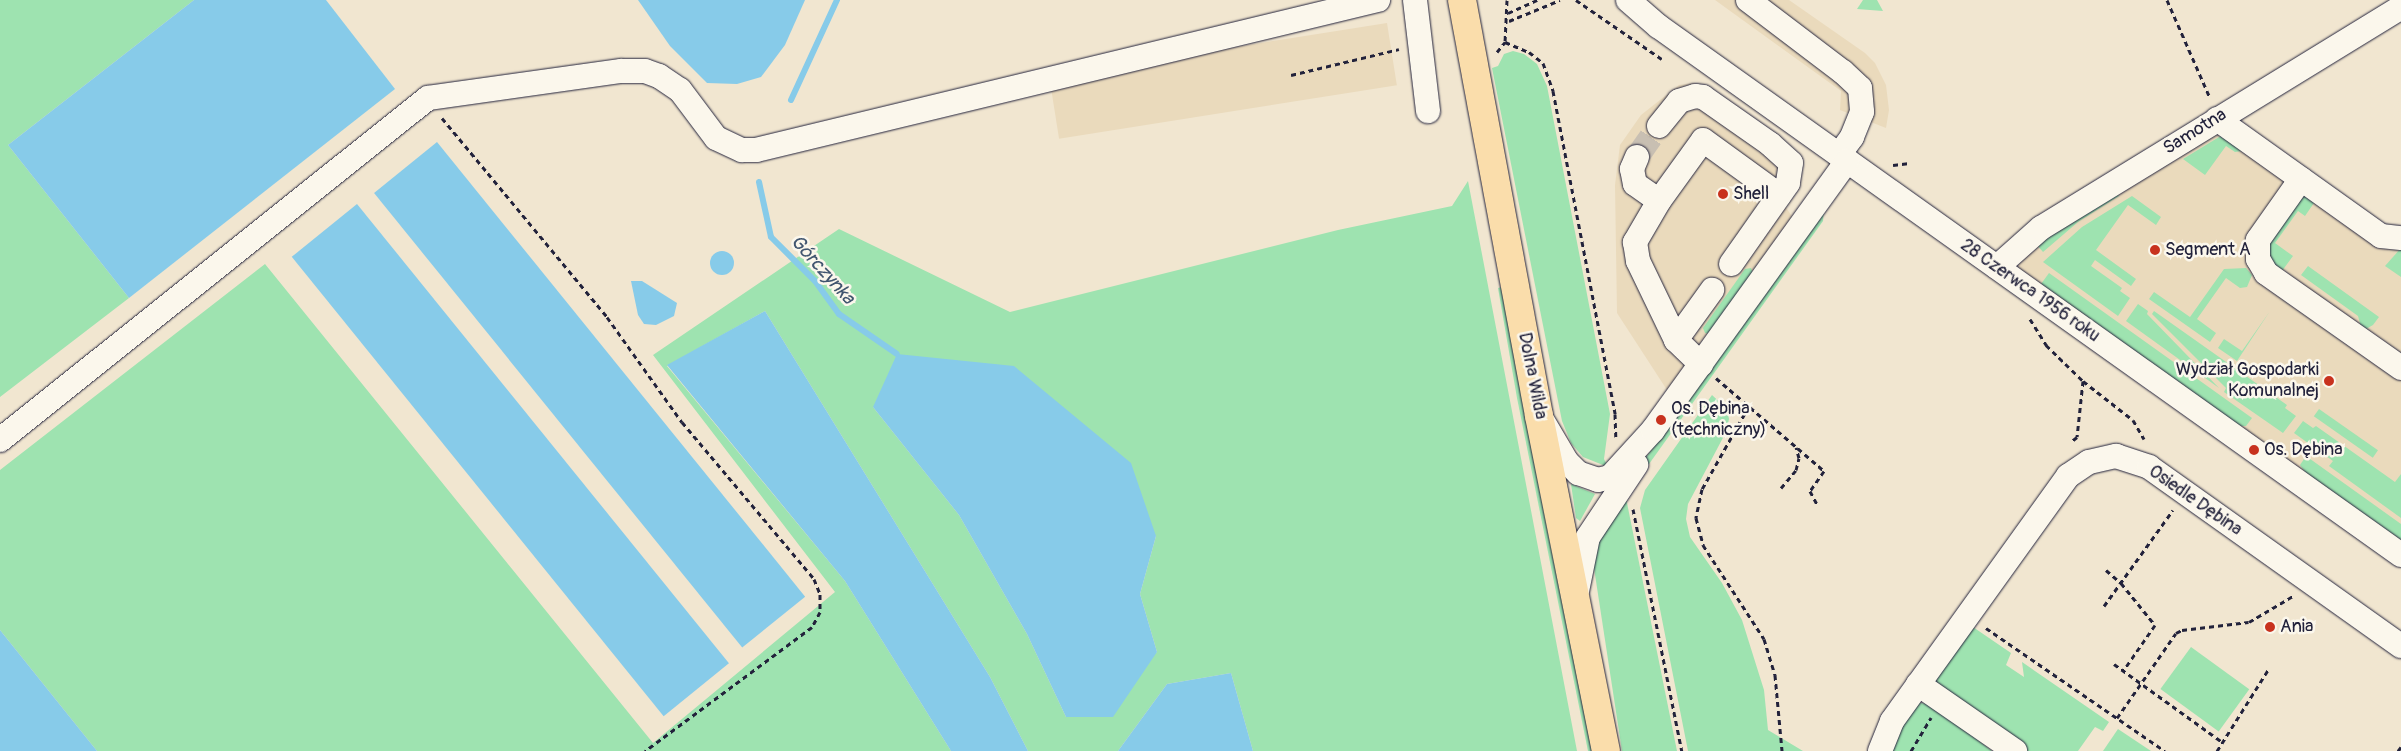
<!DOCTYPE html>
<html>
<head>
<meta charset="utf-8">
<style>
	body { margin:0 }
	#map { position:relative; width:2401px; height:751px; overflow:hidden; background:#f1e6d0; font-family:Pangolin,sans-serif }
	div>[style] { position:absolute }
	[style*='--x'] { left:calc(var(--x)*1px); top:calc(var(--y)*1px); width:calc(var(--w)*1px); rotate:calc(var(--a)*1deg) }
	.built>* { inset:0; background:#eadabc; transform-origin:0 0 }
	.green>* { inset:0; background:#9ee3b0; transform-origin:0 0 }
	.water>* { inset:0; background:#87cbe9; transform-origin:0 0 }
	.round { border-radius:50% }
	.stream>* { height:6px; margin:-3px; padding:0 3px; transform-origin:3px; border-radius:3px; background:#87cbe9 }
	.minor-tunnel>* { height:24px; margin-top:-12px; transform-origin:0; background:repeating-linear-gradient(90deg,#c8bfb2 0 24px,transparent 0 36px) }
	.path>* { height:3px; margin-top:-1.5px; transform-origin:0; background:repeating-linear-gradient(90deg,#22223b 0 5px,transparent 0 9px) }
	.roads { filter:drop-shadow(0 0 1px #22223b) drop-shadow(0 0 1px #22223b) }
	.minor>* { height:24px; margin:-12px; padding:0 12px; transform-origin:12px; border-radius:12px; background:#fbf7ec }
	.major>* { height:28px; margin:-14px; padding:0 14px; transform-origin:14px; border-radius:14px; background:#faddab }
	.dots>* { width:14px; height:14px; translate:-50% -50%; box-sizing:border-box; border:2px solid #fbf7ec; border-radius:50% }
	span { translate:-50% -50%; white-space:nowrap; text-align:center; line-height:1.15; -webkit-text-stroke:5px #fbf7ec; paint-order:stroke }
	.street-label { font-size:18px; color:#22223b }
	.poi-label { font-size:18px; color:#22223b }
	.left { translate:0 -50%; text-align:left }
	.right { translate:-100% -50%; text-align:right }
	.water-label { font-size:19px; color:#40556f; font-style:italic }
</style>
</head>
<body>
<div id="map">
	<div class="built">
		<div style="clip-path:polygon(1715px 0,1789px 0,1865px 53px,1875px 63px,1886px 85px,1889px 110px,1886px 128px,1840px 110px,1841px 91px)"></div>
		<div style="left:1387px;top:23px;width:63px;height:342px;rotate:81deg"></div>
		<div style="clip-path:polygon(1693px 83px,1707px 91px,1802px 173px,1800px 183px,1785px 206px,1793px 218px,1667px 390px,1617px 313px,1615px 185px,1620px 145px,1641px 115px,1679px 85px)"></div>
		<div style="clip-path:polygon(2217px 119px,2401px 238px,2401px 555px,1997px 267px)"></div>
	</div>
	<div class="green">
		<div style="clip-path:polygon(0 0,194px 0,8px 145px,129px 298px,0 397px)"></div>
		<div style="clip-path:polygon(1863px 0,1877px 0,1883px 11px,1857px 9px)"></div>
		<div style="clip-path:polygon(1513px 51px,1524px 54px,1537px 64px,1547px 86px,1610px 414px,1604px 459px,1608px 467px,1583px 457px,1571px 443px,1562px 421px,1492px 68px,1498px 66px,1504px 54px)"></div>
		<div style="clip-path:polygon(2224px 134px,2242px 151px,2235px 152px,2226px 146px,2205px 175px,2183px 159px)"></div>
		<div style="clip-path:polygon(evenodd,1468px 181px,1577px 751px,1253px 751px,1231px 673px,1167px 684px,1118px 751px,1028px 751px,990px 677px,765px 311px,667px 366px,845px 581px,951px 751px,97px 751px,0 630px,0 470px,265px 264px,653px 743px,835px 592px,653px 355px,839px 229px,1010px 312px,1338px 230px,1452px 206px,1468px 181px,873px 407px,1156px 536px,1140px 594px,1157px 652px,1066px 717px,1027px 634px,959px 515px,873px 407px)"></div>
		<div style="clip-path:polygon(2117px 193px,2119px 196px,2078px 222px,2043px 252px,2037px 245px)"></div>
		<div style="clip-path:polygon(2308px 195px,2316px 200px,2305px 216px,2298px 211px,2275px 243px,2293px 256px,2282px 271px,2271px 261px,2269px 245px,2303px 196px)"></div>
		<div style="clip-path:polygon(2132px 196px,2161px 217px,2156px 225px,2128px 205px,2096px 250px,2136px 279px,2131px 286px,2095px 260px,2091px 266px,2122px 288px,2120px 291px,2130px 298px,2118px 316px,2043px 262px,2082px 227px)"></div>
		<div style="clip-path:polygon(1824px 210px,1823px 221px,1644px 471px,1637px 470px)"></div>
		<div style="clip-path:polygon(2401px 248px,2401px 277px,2385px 266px)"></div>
		<div style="clip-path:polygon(2308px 266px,2379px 317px,2373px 325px,2366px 329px,2361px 327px,2358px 316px,2301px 275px)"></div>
		<div style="clip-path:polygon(1751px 268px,1753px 273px,1710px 334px,1705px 333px,1703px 328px,1745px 269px)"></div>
		<div style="clip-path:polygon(2246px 268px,2252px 275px,2247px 287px,2240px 288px,2226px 278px,2197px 319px,2216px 333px,2210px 342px,2149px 299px,2154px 292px,2190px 317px,2224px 269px)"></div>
		<div style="clip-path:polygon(2049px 273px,2252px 418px,2246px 426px,2240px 426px,2041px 284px)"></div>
		<div style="clip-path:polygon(1502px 287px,1596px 751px,1588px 751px,1517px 398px,1498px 288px)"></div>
		<div style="clip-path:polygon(2138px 304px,2148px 311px,2147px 314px,2219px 388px,2126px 321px)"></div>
		<div style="clip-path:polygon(2154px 311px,2287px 405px,2285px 408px,2296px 416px,2283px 433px,2224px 392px,2226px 388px,2152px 314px)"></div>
		<div style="clip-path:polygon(2270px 311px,2237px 361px,2218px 348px,2224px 339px,2242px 351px)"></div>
		<div style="clip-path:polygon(1712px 395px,1727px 409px,1729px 419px,1726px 432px,1688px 504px,1686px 519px,1690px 537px,1722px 583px,1742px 620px,1764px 690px,1768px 730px,1803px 751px,1688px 751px,1640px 508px,1645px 490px)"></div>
		<div style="left:2319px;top:409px;width:72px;height:9px;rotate:35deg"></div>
		<div style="clip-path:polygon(2303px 421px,2313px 428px,2316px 426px,2395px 482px,2401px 474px,2401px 518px,2329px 466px,2333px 461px,2294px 433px)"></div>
		<div style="clip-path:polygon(2306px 456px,2401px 524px,2401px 540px,2305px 472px,2300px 465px)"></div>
		<div style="clip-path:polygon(1571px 484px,1595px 494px,1580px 521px,1576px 518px)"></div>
		<div style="clip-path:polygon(1624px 488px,1677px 751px,1622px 751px,1592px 555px)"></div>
		<div style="clip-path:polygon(1970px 625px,2011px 653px,2006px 665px,2024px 677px,2022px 662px,2109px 722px,2103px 731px,2095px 727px,2078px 751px,2026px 751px,1935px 682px)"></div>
		<div style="left:2191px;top:647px;width:72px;height:52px;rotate:36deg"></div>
		<div style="clip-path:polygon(1919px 703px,1932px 704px,1992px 751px,1891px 751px,1902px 725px)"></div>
		<div style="clip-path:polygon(2118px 729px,2151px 751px,2103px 751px)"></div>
	</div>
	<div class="water">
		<div style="clip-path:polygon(194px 0,326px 0,395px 89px,129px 298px,8px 145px)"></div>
		<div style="clip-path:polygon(638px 0,805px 0,785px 45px,761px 77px,737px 84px,707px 83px,670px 46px)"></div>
		<div style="left:437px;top:142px;width:585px;height:81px;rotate:51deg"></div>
		<div style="left:357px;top:204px;width:591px;height:84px;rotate:51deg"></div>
		<div class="round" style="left:710px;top:251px;width:24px;height:24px"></div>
		<div style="clip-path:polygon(631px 281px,642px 281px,677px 303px,674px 316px,656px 325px,644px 324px,638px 315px)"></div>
		<div style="clip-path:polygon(765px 311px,990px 677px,1028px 751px,951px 751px,845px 581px,667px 365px)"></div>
		<div style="clip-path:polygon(897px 354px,1014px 366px,1131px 463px,1156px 536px,1140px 594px,1157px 652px,1113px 717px,1066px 717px,1027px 634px,959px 515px,873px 407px)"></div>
		<div style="clip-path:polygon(0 630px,97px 751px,0 751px)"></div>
		<div style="clip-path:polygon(1231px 673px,1253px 751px,1118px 751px,1167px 684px)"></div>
	</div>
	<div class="stream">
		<div style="--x:791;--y:100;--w:110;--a:-65.3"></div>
		<div style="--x:759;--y:182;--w:56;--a:77.7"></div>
		<div style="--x:771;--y:237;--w:62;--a:45"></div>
		<div style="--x:815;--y:281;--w:41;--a:54"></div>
		<div style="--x:839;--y:314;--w:70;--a:34.6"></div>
	</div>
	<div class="minor-tunnel">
		<div style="--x:1637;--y:157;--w:38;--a:-55"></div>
	</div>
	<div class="path">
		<div style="--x:1507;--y:0;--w:42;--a:92.7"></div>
		<div style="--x:1505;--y:42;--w:26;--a:23"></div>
		<div style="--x:1529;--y:52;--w:18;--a:38"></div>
		<div style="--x:1543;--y:63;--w:30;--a:70"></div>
		<div style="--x:1553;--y:91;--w:329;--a:79.1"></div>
		<div style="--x:1615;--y:414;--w:23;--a:88"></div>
		<div style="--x:1576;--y:0;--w:104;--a:34.5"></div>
		<div style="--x:2167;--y:0;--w:107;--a:66.3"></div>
		<div style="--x:1508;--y:13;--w:32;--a:-24"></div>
		<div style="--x:1509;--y:21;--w:55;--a:-22.4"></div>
		<div style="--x:1497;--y:52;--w:13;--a:-51"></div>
		<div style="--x:1291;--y:75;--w:111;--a:-13.5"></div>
		<div style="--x:442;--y:118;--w:259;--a:50.3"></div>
		<div style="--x:607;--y:317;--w:129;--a:54.5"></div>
		<div style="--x:682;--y:422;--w:205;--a:49.9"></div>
		<div style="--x:814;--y:579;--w:16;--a:68"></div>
		<div style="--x:820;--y:594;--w:18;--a:90"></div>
		<div style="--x:820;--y:612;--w:17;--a:118"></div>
		<div style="--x:812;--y:627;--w:208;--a:143.4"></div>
		<div style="--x:1893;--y:165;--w:17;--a:-7"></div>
		<div style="--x:2030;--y:319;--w:31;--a:58"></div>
		<div style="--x:2046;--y:345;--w:52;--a:44.2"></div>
		<div style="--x:2083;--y:381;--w:56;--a:96.1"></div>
		<div style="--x:2077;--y:437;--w:6;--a:141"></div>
		<div style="--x:1716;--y:378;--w:143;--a:40.7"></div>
		<div style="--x:1824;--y:471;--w:24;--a:125"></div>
		<div style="--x:1810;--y:491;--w:17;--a:62"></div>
		<div style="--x:2083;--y:381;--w:63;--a:38"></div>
		<div style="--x:2133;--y:420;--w:22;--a:60"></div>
		<div style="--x:1749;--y:406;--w:95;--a:119.5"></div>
		<div style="--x:1702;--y:489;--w:30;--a:102"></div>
		<div style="--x:1696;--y:518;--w:28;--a:75"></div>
		<div style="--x:1703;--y:545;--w:112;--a:57"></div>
		<div style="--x:1764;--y:639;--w:38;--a:73"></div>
		<div style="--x:1775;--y:675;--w:76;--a:84.7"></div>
		<div style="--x:1781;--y:488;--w:23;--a:-50"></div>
		<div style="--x:1796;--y:470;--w:12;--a:-76"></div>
		<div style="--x:1799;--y:458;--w:11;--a:-105"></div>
		<div style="--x:1633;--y:509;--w:247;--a:78.6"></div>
		<div style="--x:2106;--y:570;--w:20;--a:41"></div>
		<div style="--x:2121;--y:583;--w:54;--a:51"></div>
		<div style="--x:2155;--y:625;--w:56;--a:124.8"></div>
		<div style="--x:2104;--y:606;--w:118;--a:-54.3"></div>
		<div style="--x:1986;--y:628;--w:217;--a:34.5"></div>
		<div style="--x:2114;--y:664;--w:133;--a:35.8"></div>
		<div style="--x:2117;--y:718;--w:103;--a:-55.2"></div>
		<div style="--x:2176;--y:633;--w:7;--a:-27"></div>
		<div style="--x:2182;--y:630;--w:67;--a:-6.8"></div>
		<div style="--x:2249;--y:622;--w:51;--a:-30.6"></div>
		<div style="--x:1911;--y:751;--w:39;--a:-59"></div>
		<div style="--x:2217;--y:751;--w:96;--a:-57.8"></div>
		<div style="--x:2398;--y:751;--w:5;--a:-53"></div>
	</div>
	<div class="roads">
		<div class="minor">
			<div style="--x:1415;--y:0;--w:112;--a:83.3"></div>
			<div style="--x:1628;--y:0;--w:40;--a:41"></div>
			<div style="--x:1658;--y:26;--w:912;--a:35.45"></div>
			<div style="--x:1748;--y:0;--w:119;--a:37.2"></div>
			<div style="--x:1843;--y:72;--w:23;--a:43"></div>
			<div style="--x:1860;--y:88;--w:24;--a:85"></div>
			<div style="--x:1862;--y:112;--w:27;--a:112"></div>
			<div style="--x:1852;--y:137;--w:22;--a:126"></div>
			<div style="--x:2217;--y:119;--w:201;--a:35.5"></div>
			<div style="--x:2381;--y:236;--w:20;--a:6"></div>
			<div style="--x:1659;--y:126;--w:32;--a:-51"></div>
			<div style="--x:1679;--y:101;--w:17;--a:-17"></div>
			<div style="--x:1695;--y:96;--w:8;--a:7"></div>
			<div style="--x:1703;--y:97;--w:82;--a:35"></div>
			<div style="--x:1770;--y:144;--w:28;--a:42"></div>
			<div style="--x:1791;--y:163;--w:20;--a:99"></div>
			<div style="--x:1788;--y:183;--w:99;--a:125.1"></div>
			<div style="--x:1637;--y:157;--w:13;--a:113"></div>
			<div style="--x:1632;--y:169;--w:15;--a:79"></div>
			<div style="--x:1635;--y:184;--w:29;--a:35"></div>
			<div style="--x:1659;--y:201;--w:48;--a:120.3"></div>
			<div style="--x:1635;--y:242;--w:19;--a:81"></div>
			<div style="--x:1638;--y:261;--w:88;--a:64.3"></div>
			<div style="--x:1676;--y:340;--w:35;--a:44"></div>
			<div style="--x:2301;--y:179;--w:75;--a:125.2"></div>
			<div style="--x:2258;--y:240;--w:19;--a:90"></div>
			<div style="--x:2258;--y:259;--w:16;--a:60"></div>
			<div style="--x:2266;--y:273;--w:165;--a:35.1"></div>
			<div style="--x:1659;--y:201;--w:75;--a:-54.2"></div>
			<div style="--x:1703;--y:140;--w:94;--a:35.9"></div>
			<div style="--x:1997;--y:267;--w:59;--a:-41.6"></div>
			<div style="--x:2041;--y:228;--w:422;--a:-31.5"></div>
			<div style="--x:1676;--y:340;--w:62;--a:-54.2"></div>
			<div style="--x:1544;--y:423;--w:45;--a:59.5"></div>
			<div style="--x:1567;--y:462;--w:16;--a:45"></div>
			<div style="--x:1578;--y:473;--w:21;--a:19"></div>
			<div style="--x:1598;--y:480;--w:12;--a:-14"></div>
			<div style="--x:1610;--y:477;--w:64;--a:-47.5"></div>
			<div style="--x:1653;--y:430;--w:332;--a:-54.2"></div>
			<div style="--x:0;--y:440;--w:548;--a:-38.63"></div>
			<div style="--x:428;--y:98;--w:195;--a:-8"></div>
			<div style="--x:621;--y:71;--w:24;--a:0"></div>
			<div style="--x:645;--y:71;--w:15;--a:20"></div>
			<div style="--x:659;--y:76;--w:25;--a:34"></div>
			<div style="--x:680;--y:90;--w:60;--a:53.1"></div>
			<div style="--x:716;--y:138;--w:29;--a:25"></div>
			<div style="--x:742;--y:150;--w:14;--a:0"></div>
			<div style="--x:756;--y:150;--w:640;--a:-13.56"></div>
			<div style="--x:1576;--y:596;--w:60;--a:-78.5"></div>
			<div style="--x:1588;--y:537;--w:87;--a:-56.3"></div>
			<div style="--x:1918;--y:684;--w:118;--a:34.6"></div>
			<div style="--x:1880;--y:751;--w:32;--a:-68"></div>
			<div style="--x:1892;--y:721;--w:302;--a:-54.3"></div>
			<div style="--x:2068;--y:476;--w:25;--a:-34"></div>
			<div style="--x:2089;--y:462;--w:28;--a:-13"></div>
			<div style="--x:2116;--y:456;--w:35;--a:18"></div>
			<div style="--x:2149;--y:467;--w:309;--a:35.4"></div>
		</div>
		<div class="major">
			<div style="--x:1462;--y:0;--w:423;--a:79.5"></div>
			<div style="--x:1539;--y:416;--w:342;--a:78.7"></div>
		</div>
	</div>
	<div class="dots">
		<div style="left:1723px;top:194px;background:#c8321e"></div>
		<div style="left:2155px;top:250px;background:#c8321e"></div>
		<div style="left:2329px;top:381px;background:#c8321e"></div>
		<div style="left:1661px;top:420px;background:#c8321e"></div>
		<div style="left:2254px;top:450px;background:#c8321e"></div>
		<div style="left:2270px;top:627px;background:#c8321e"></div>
	</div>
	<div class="street-label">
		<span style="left:2195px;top:132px;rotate:-32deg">Samotna</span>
		<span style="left:2030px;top:291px;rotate:35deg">28 Czerwca 1956 roku</span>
		<span style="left:1532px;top:376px;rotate:79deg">Dolna Wilda</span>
		<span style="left:2195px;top:501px;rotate:35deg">Osiedle Dębina</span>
	</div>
	<div class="poi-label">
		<span class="left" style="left:1733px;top:194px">Shell</span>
		<span class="left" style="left:2165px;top:250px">Segment A</span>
		<span class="right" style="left:2319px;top:381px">Wydział Gospodarki<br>Komunalnej</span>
		<span class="left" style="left:1671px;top:420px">Os. Dębina<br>(techniczny)</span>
		<span class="left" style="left:2264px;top:450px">Os. Dębina</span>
		<span class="left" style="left:2280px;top:627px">Ania</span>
	</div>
	<div class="water-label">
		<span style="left:822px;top:270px;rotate:48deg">Górczynka</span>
	</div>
</div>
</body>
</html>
